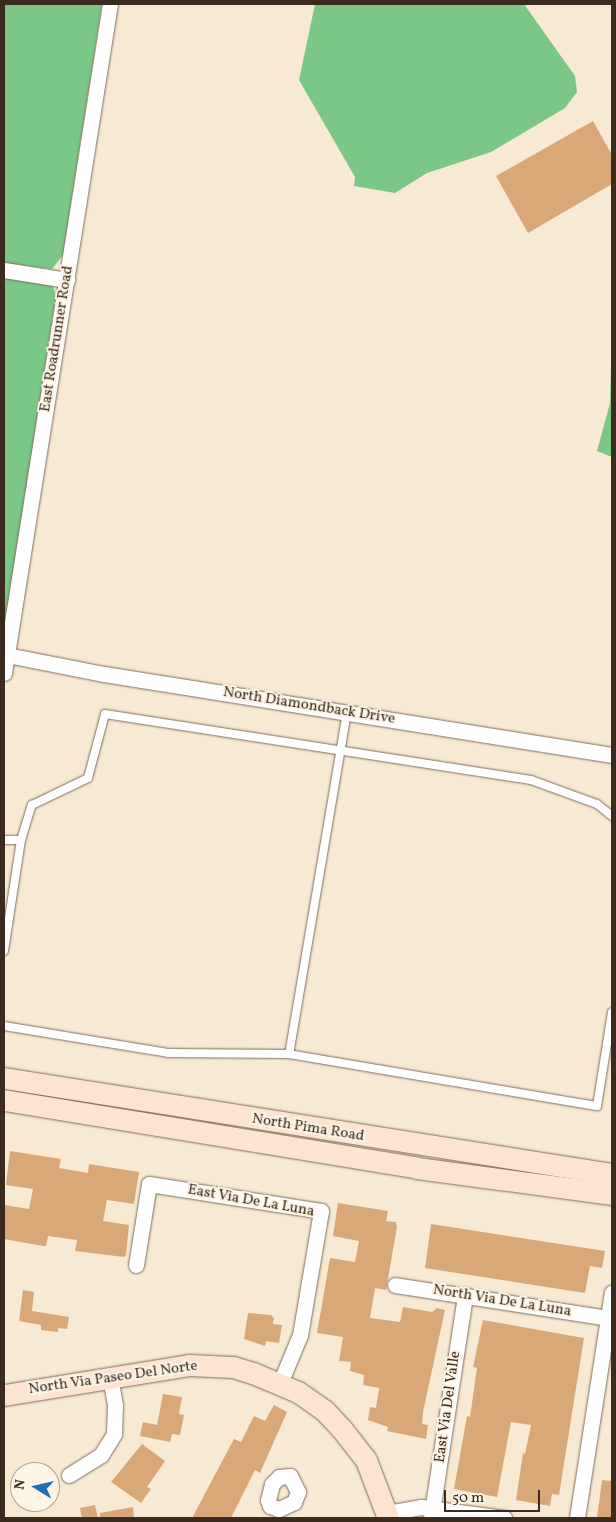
<!DOCTYPE html>
<html>
<head>
<meta charset="utf-8">
<style>
	body { margin:0 }
	#map { position:relative; width:616px; height:1522px; overflow:hidden; background:#f8e9d3; font-family:Vollkorn,serif }
	div>[style] { position:absolute }
	[style*='--x'] { left:calc(var(--x)*1px); top:calc(var(--y)*1px); width:calc(var(--w)*1px); rotate:calc(var(--a)*1deg) }
	.green>* { inset:0; background:#7ac786 }
	.building>* { inset:0; background:#d9a879 }
	.roads { filter:drop-shadow(0 0 1px #7d6d5d) drop-shadow(0 0 1px #7d6d5d) }
	.lane>* { height:8px; margin:-4px; padding:0 4px; transform-origin:4px; border-radius:4px; background:#fff }
	.street>* { height:15px; margin:-7.5px; padding:0 7.5px; transform-origin:7.5px; border-radius:7.5px; background:#fff }
	.secondary>* { height:21px; margin:-10.5px; padding:0 10.5px; transform-origin:10.5px; border-radius:10.5px; background:#fde4d1 }
	span { translate:-50% -50%; white-space:nowrap; text-align:center; line-height:1.15; -webkit-text-stroke:4px #fcf5e5; paint-order:stroke }
	.street-label { font-size:15px; color:#3b2a1e }
	.frame { position:absolute; inset:0; border:5px solid #3b2a1e; pointer-events:none }
	.north { position:absolute; left:10px; top:1462px; width:50px; height:50px; box-sizing:border-box; background:#fcf5e5; border:1px solid #afa495; border-radius:50%; rotate:279deg; font-size:14px; font-weight:700; line-height:20px; text-align:center; color:#3b2a1e }
	.north::after { content:''; display:block; margin:auto; width:18px; height:22px; background:#1f6fb2; clip-path:polygon(50% 0,100% 100%,50% 72%,0 100%) }
	.scale { position:absolute; left:444px; top:1490px; width:96px; height:22px; box-sizing:border-box; border:2px solid #3b2a1e; border-top:0; padding-left:6px; font-size:15px; line-height:18px; white-space:nowrap; color:#3b2a1e; -webkit-text-stroke:4px #fcf5e5; paint-order:stroke }
</style>
</head>
<body>
<div id="map">
	<div class="green">
		<div style="clip-path:polygon(4px 4px,102px 4px,63px 255px,52px 269px,4px 263px)"></div>
		<div style="clip-path:polygon(315px 4px,524px 4px,575px 76px,577px 92px,565px 108px,491px 152px,427px 173px,395px 193px,354px 186px,355px 177px,299px 80px)"></div>
		<div style="clip-path:polygon(4px 277px,52px 285px,56px 295px,4px 633px)"></div>
		<div style="clip-path:polygon(612px 322px,612px 457px,597px 451px,610px 403px)"></div>
	</div>
	<div class="building">
		<div style="clip-path:polygon(593px 121px,612px 155px,612px 184px,528px 233px,496px 176px)"></div>
		<div style="clip-path:polygon(10px 1151px,61px 1159px,59px 1168px,88px 1173px,89px 1164px,139px 1172px,134px 1204px,107px 1200px,103px 1221px,129px 1225px,126px 1255px,124px 1257px,75px 1251px,77px 1240px,48px 1236px,46px 1246px,43px 1246px,4px 1239px,4px 1205px,29px 1209px,33px 1189px,6px 1185px)"></div>
		<div style="clip-path:polygon(338px 1203px,388px 1211px,386px 1221px,396px 1222px,397px 1227px,386px 1290px,375px 1288px,370px 1318px,400px 1322px,403px 1307px,432px 1312px,437px 1308px,445px 1310px,423px 1412px,422px 1424px,428px 1425px,426px 1439px,387px 1431px,388px 1427px,368px 1420px,370px 1407px,376px 1408px,379px 1388px,363px 1385px,364px 1375px,350px 1371px,351px 1362px,339px 1361px,343px 1337px,317px 1333px,330px 1258px,355px 1262px,359px 1241px,333px 1236px)"></div>
		<div style="clip-path:polygon(431px 1224px,605px 1251px,602px 1268px,590px 1266px,585px 1293px,425px 1268px)"></div>
		<div style="clip-path:polygon(23px 1290px,34px 1292px,32px 1311px,69px 1317px,67px 1329px,58px 1328px,58px 1332px,41px 1330px,41px 1325px,19px 1321px)"></div>
		<div style="clip-path:polygon(248px 1313px,271px 1315px,274px 1318px,273px 1324px,282px 1325px,279px 1343px,266px 1341px,265px 1346px,244px 1339px)"></div>
		<div style="clip-path:polygon(483px 1320px,584px 1338px,559px 1495px,552px 1494px,550px 1506px,516px 1500px,523px 1453px,525px 1454px,531px 1425px,511px 1422px,497px 1497px,454px 1489px,467px 1416px,470px 1417px,477px 1368px,473px 1367px)"></div>
		<div style="clip-path:polygon(163px 1394px,182px 1397px,179px 1414px,184px 1415px,180px 1435px,172px 1434px,170px 1442px,140px 1436px,143px 1422px,157px 1425px)"></div>
		<div style="clip-path:polygon(274px 1405px,287px 1412px,260px 1473px,255px 1470px,231px 1518px,192px 1518px,234px 1439px,241px 1442px,254px 1416px,265px 1421px)"></div>
		<div style="clip-path:polygon(142px 1444px,165px 1461px,147px 1487px,151px 1489px,141px 1503px,111px 1482px)"></div>
		<div style="clip-path:polygon(602px 1480px,612px 1481px,612px 1518px,597px 1518px)"></div>
		<div style="clip-path:polygon(95px 1505px,98px 1518px,82px 1518px,80px 1508px)"></div>
		<div style="clip-path:polygon(133px 1507px,134px 1518px,100px 1518px,100px 1513px)"></div>
	</div>
	<div class="roads">
		<div class="lane">
			<div style="--x:347;--y:712;--w:347;--a:99.6"></div>
			<div style="--x:289;--y:1054;--w:312;--a:9.6"></div>
			<div style="--x:597;--y:1106;--w:95;--a:-80.9"></div>
			<div style="--x:4;--y:840;--w:17;--a:0"></div>
			<div style="--x:21;--y:840;--w:37;--a:-73"></div>
			<div style="--x:32;--y:805;--w:62;--a:-25.7"></div>
			<div style="--x:88;--y:778;--w:66;--a:-75.1"></div>
			<div style="--x:105;--y:714;--w:431;--a:8.8"></div>
			<div style="--x:531;--y:780;--w:70;--a:20"></div>
			<div style="--x:597;--y:804;--w:19;--a:39"></div>
			<div style="--x:4;--y:951;--w:112;--a:-81.3"></div>
			<div style="--x:4;--y:1026;--w:166;--a:9.3"></div>
			<div style="--x:168;--y:1053;--w:121;--a:0.5"></div>
		</div>
		<div class="street">
			<div style="--x:4;--y:270;--w:64;--a:9"></div>
			<div style="--x:7;--y:655;--w:99;--a:11.1"></div>
			<div style="--x:104;--y:674;--w:514;--a:9.06"></div>
			<div style="--x:4;--y:673;--w:677;--a:-81"></div>
			<div style="--x:136;--y:1265;--w:82;--a:-80.9"></div>
			<div style="--x:149;--y:1184;--w:174;--a:8.9"></div>
			<div style="--x:321;--y:1211;--w:126;--a:99.6"></div>
			<div style="--x:300;--y:1335;--w:52;--a:112.6"></div>
			<div style="--x:395;--y:1285;--w:216;--a:8.8"></div>
			<div style="--x:69;--y:1475;--w:38;--a:-32"></div>
			<div style="--x:101;--y:1455;--w:25;--a:-58"></div>
			<div style="--x:114;--y:1434;--w:29;--a:-88"></div>
			<div style="--x:115;--y:1405;--w:27;--a:-100"></div>
			<div style="--x:290;--y:1476;--w:18;--a:63"></div>
			<div style="--x:298;--y:1492;--w:11;--a:112"></div>
			<div style="--x:294;--y:1502;--w:17;--a:155"></div>
			<div style="--x:279;--y:1509;--w:9;--a:-162"></div>
			<div style="--x:270;--y:1506;--w:6;--a:-108"></div>
			<div style="--x:268;--y:1500;--w:16;--a:-76"></div>
			<div style="--x:272;--y:1484;--w:10;--a:-45"></div>
			<div style="--x:279;--y:1477;--w:11;--a:-5"></div>
			<div style="--x:387;--y:1513;--w:35;--a:-10"></div>
			<div style="--x:421;--y:1507;--w:84;--a:7.5"></div>
			<div style="--x:431;--y:1518;--w:226;--a:-81.3"></div>
			<div style="--x:577;--y:1518;--w:228;--a:-81.2"></div>
		</div>
		<div class="secondary">
			<div style="--x:4;--y:1078;--w:616;--a:8.97"></div>
			<div style="--x:4;--y:1100;--w:419;--a:9.3"></div>
			<div style="--x:417;--y:1168;--w:197;--a:7.6"></div>
			<div style="--x:4;--y:1395;--w:187;--a:-9.2"></div>
			<div style="--x:189;--y:1365;--w:44;--a:2.6"></div>
			<div style="--x:233;--y:1367;--w:21;--a:17"></div>
			<div style="--x:253;--y:1373;--w:49;--a:22.9"></div>
			<div style="--x:298;--y:1392;--w:33;--a:35"></div>
			<div style="--x:325;--y:1411;--w:23;--a:47"></div>
			<div style="--x:341;--y:1428;--w:41;--a:52"></div>
			<div style="--x:366;--y:1460;--w:62;--a:69.2"></div>
		</div>
	</div>
	<div class="street-label">
		<span style="left:57px;top:339px;rotate:-81deg">East Roadrunner Road</span>
		<span style="left:309px;top:706px;rotate:9deg">North Diamondback Drive</span>
		<span style="left:308px;top:1128px;rotate:9deg">North Pima Road</span>
		<span style="left:251px;top:1201px;rotate:10deg">East Via De La Luna</span>
		<span style="left:502px;top:1301px;rotate:9deg">North Via De La Luna</span>
		<span style="left:113px;top:1378px;rotate:-8deg">North Via Paseo Del Norte</span>
		<span style="left:448px;top:1407px;rotate:-82deg">East Via Del Valle</span>
	</div>
	<div class="frame"></div>
	<div class="north">N</div>
	<div class="scale">50 m</div>
</div>
</body>
</html>
